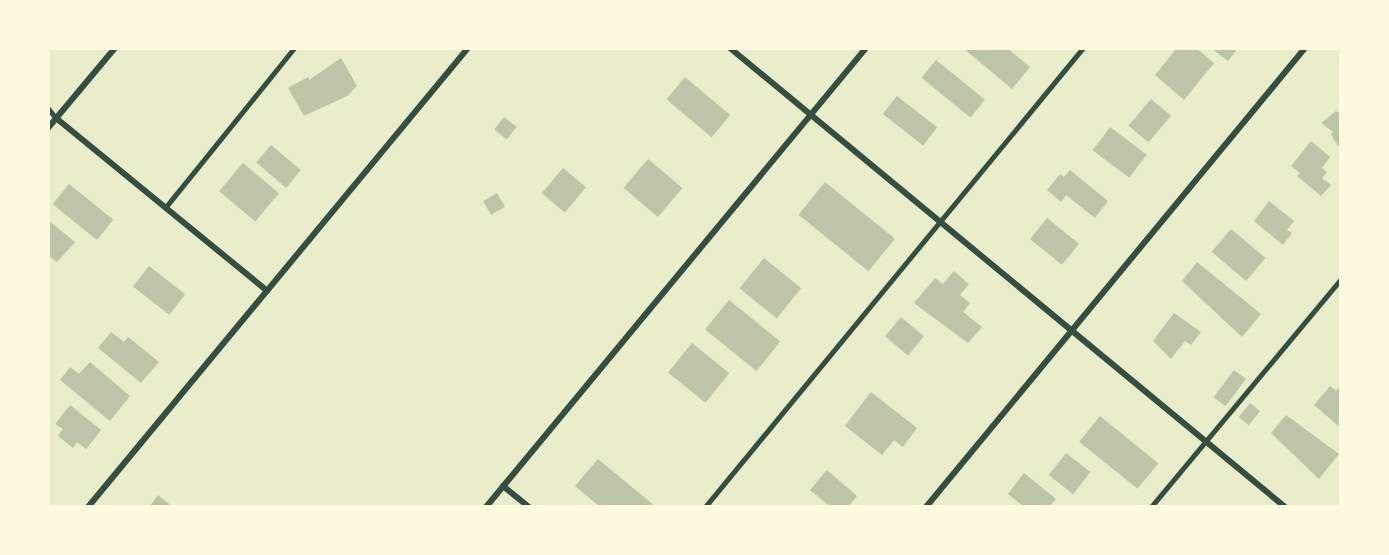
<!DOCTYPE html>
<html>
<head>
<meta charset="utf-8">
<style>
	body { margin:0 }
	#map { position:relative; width:1389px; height:555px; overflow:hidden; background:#e9edc9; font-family:Overpass,sans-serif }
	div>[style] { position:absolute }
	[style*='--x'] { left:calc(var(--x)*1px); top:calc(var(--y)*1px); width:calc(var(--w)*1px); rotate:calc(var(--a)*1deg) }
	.building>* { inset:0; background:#bcc5a7; transform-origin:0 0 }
	.service>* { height:4.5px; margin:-2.25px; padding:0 2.25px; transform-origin:2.25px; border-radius:2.25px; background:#344e41 }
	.minor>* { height:6px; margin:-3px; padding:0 3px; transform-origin:3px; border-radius:3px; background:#344e41 }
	span { translate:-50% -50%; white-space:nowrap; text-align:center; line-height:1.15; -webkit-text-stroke:5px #fefae0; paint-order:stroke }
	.frame { position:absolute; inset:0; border:50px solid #fefae0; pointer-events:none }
</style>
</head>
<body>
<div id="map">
	<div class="building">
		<div style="clip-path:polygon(963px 48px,1007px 48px,1030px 67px,1012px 89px)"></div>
		<div style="clip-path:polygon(1177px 48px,1196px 48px,1214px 63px,1184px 100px,1155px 75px)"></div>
		<div style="clip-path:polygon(1211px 48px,1238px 48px,1228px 61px)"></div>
		<div style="clip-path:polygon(341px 58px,357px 86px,347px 96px,304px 116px,288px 88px,308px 77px,309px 80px)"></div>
		<div style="left:936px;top:60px;width:63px;height:23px;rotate:39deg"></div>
		<div style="left:685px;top:77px;width:59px;height:29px;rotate:40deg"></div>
		<div style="left:897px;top:96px;width:51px;height:23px;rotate:38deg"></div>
		<div style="left:1151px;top:99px;width:26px;height:35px;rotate:40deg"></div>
		<div style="clip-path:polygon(1336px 111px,1341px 115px,1341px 150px,1331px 135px,1333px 132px,1321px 123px)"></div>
		<div style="left:504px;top:117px;width:16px;height:16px;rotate:38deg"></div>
		<div style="left:1110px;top:127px;width:46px;height:29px;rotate:37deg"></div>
		<div style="clip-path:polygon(1311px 141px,1330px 157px,1322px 168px,1327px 172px,1322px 178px,1331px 185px,1321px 196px,1297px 176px,1300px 173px,1291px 166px)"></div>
		<div style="left:271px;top:145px;width:39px;height:23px;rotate:40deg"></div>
		<div style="left:648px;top:159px;width:45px;height:38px;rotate:40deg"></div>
		<div style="left:243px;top:163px;width:47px;height:37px;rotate:40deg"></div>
		<div style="left:563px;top:168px;width:30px;height:33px;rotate:40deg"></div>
		<div style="clip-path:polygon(1070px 170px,1108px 201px,1095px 218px,1066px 195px,1061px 202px,1047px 190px,1060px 174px,1064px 177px)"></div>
		<div style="left:825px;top:182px;width:90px;height:42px;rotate:39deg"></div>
		<div style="left:69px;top:184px;width:57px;height:26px;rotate:39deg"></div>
		<div style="left:497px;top:193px;width:16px;height:16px;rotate:60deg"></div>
		<div style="clip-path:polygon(1269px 201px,1294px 221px,1287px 230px,1292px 233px,1283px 245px,1254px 221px)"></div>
		<div style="left:1047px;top:218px;width:41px;height:27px;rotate:39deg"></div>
		<div style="clip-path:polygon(48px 220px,75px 242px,57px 262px,48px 255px)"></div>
		<div style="left:1231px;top:229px;width:45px;height:30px;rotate:40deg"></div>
		<div style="left:764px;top:258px;width:48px;height:39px;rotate:39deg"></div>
		<div style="clip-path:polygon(1197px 262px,1261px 314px,1242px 337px,1182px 281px)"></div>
		<div style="left:149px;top:266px;width:46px;height:26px;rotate:38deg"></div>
		<div style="clip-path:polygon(954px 271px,969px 284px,960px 295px,970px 303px,963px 312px,982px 327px,968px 343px,914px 303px,935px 278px,943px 284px)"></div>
		<div style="left:729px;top:300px;width:66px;height:38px;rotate:39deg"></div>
		<div style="clip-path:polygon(1174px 313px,1201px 332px,1191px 345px,1185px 341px,1171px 359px,1153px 341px)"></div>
		<div style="left:901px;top:317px;width:30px;height:25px;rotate:40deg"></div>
		<div style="clip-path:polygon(111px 332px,124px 342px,128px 337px,159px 362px,141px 383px,98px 348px)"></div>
		<div style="left:692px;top:343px;width:48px;height:38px;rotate:39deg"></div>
		<div style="clip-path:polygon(90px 362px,130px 396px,110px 421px,60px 380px,70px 367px,79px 374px)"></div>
		<div style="left:1234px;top:370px;width:15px;height:34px;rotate:37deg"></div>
		<div style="clip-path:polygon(1341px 385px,1341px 428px,1314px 405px,1330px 386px,1336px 391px)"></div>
		<div style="clip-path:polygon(871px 392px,917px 428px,903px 447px,894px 440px,882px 455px,845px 426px)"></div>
		<div style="left:1250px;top:403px;width:13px;height:18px;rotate:39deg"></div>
		<div style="clip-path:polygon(70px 405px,101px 430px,86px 449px,77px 442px,73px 448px,58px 436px,63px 429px,55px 424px)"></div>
		<div style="clip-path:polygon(1286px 415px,1339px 454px,1319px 479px,1271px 433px)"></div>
		<div style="left:1100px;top:416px;width:75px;height:33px;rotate:39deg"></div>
		<div style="left:1066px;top:453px;width:31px;height:28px;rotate:38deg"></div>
		<div style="clip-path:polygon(598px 459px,656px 507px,600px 507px,575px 486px)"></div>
		<div style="clip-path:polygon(827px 470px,857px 496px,848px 507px,831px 507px,810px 490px)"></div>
		<div style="clip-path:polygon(1024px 473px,1056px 499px,1049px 507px,1024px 507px,1008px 494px)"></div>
		<div style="clip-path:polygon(158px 495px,173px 507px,149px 507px)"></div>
	</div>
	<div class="service">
		<div style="--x:48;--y:108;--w:13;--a:51"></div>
		<div style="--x:165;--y:208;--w:206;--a:-51.1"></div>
		<div style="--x:705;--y:507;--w:595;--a:-50.53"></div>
		<div style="--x:1151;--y:507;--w:297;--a:-50.2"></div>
	</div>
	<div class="minor">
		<div style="--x:730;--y:48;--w:720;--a:39.59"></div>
		<div style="--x:56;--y:118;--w:273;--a:39.3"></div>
		<div style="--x:48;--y:128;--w:104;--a:-50.1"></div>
		<div style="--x:503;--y:486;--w:33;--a:39"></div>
		<div style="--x:88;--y:507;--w:596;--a:-50.38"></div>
		<div style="--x:486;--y:507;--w:596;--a:-50.38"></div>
		<div style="--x:926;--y:507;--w:595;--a:-50.45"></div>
	</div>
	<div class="frame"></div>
</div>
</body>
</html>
